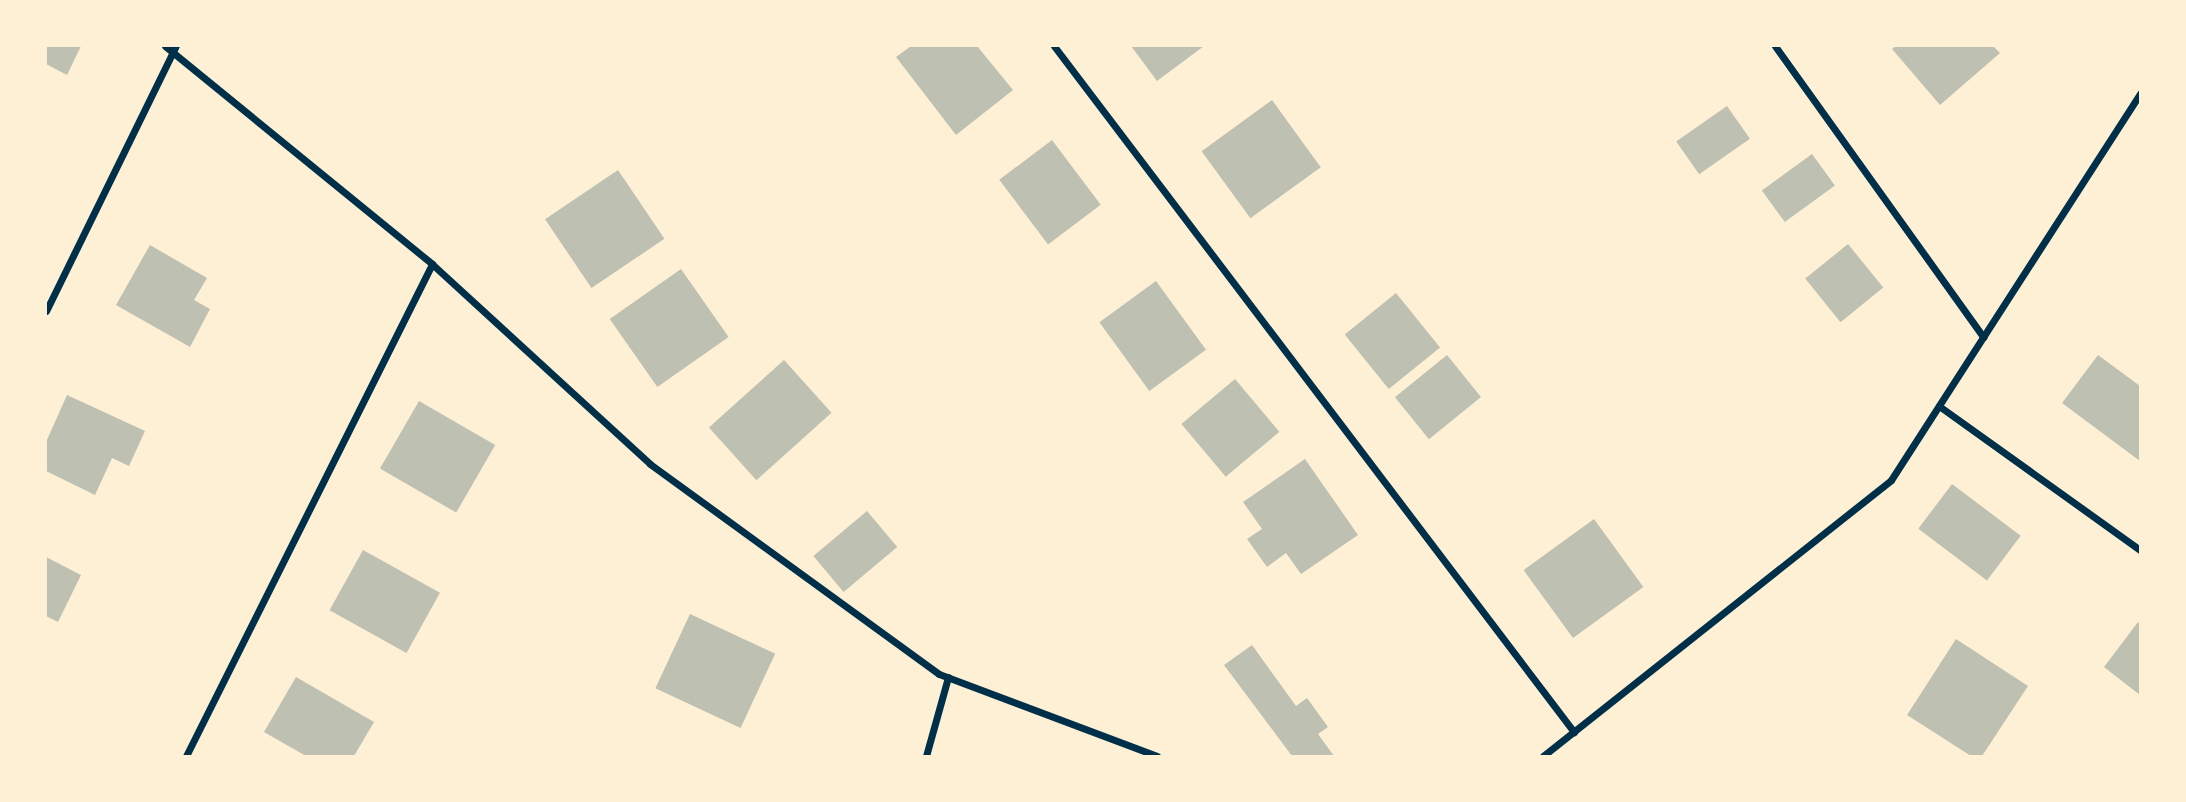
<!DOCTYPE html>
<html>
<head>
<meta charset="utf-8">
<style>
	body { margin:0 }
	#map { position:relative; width:2186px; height:802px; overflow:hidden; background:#fdf0d5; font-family:"Golos Text",sans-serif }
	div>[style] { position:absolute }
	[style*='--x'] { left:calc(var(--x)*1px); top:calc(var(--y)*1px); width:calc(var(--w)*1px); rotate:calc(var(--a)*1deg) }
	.building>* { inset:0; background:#bec0b2; transform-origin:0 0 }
	.minor>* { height:7px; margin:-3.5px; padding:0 3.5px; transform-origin:3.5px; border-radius:3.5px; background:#003049 }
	span { translate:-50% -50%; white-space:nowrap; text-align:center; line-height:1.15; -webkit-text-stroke:6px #fdf0d5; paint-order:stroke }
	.frame { position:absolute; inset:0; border:47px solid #fdf0d5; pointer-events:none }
</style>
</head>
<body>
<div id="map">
	<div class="building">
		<div style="clip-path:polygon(46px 46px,81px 46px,67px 75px,46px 64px)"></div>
		<div style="clip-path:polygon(911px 46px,977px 46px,1013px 90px,956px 135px,896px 57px)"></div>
		<div style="clip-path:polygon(1131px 46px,1204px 46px,1157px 81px)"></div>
		<div style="clip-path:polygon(1896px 46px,1993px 46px,2000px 53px,1940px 105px,1892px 49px)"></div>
		<div style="left:1272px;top:100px;width:83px;height:87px;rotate:54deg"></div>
		<div style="left:1727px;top:106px;width:40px;height:62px;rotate:55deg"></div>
		<div style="left:1052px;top:140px;width:81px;height:66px;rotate:53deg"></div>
		<div style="left:1812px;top:154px;width:39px;height:62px;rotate:54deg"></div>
		<div style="left:618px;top:170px;width:83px;height:88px;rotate:56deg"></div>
		<div style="left:1848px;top:244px;width:56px;height:55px;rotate:51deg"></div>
		<div style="clip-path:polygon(150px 245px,207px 278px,194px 300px,210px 309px,190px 347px,116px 305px)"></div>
		<div style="left:681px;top:269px;width:83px;height:87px;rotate:55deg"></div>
		<div style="left:1156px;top:281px;width:85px;height:70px;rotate:54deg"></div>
		<div style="left:1396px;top:293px;width:70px;height:66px;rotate:51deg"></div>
		<div style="left:1447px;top:355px;width:54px;height:67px;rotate:51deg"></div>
		<div style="clip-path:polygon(2098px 355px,2140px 386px,2140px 461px,2062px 403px)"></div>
		<div style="left:784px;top:360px;width:71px;height:101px;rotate:48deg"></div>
		<div style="left:1235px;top:379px;width:69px;height:70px;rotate:50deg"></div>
		<div style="clip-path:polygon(67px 395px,145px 431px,129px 466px,112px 458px,95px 495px,46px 471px,46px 442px)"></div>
		<div style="left:419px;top:401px;width:88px;height:78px;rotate:30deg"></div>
		<div style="clip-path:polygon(1305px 459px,1358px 535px,1301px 574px,1286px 553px,1267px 567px,1247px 539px,1262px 529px,1243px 502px)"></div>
		<div style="left:1952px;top:484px;width:86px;height:56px;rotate:37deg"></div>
		<div style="left:867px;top:511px;width:47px;height:70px;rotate:50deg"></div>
		<div style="left:1594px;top:519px;width:84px;height:87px;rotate:54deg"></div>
		<div style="left:363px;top:550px;width:88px;height:69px;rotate:29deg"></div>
		<div style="clip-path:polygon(46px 557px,81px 575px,58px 622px,46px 616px)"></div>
		<div style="left:690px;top:614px;width:94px;height:82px;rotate:25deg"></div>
		<div style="clip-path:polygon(2138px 622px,2140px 624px,2140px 695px,2104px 667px)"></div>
		<div style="clip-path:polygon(1956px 639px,2028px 686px,1982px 756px,1971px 756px,1907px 715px)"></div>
		<div style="clip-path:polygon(1252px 645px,1296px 706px,1307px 698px,1328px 727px,1318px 734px,1334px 756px,1292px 756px,1224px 665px)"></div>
		<div style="clip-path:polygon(296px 677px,374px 722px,354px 756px,306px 756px,264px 732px)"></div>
	</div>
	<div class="minor">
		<div style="--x:165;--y:46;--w:345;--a:39.2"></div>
		<div style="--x:432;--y:264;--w:296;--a:42.5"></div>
		<div style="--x:650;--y:464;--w:357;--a:36"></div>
		<div style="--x:939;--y:674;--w:233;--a:20.6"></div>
		<div style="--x:1054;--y:46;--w:861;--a:52.84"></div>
		<div style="--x:1775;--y:46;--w:358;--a:54.4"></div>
		<div style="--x:46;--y:311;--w:295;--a:-63.9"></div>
		<div style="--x:1939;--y:406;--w:247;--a:35.6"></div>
		<div style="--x:186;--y:756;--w:550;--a:-63.43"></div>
		<div style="--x:926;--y:756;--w:82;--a:-74.4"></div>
		<div style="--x:1543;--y:756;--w:444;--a:-38.4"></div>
		<div style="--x:1891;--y:480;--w:460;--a:-57.2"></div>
	</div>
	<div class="frame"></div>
</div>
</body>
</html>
